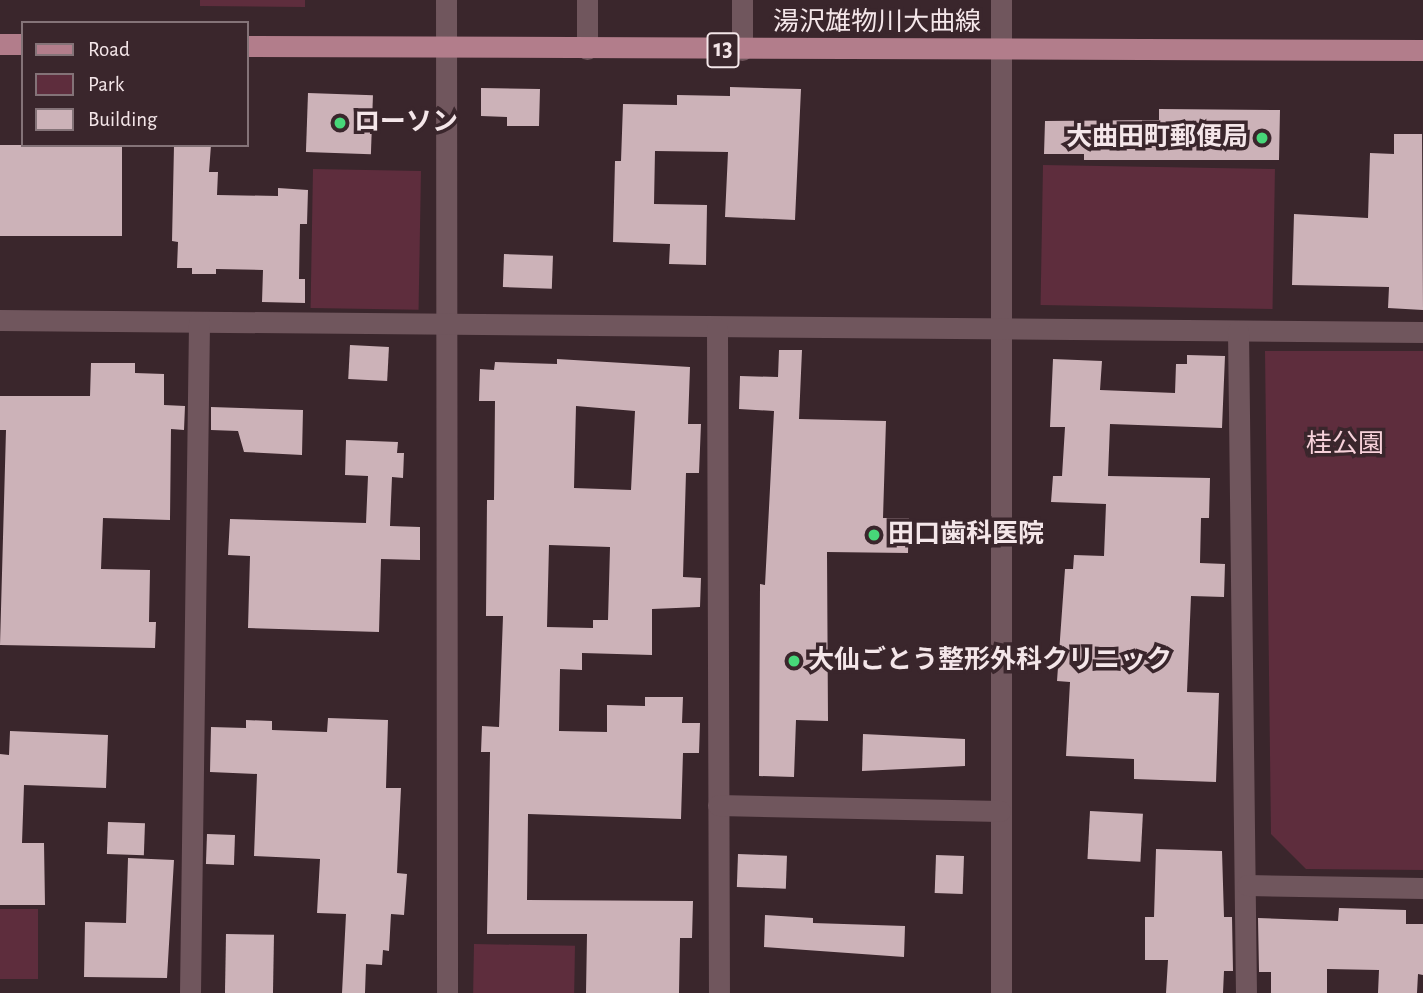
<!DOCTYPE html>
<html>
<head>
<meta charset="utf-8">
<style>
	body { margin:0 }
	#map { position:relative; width:1423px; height:993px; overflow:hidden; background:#3a262c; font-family:"Alegreya Sans","Noto Sans JP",sans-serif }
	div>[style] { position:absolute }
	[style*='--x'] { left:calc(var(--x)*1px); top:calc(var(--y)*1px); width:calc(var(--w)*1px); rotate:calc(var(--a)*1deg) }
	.green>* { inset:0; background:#5e2d3d; transform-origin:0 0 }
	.building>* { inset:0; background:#ccb2b8; transform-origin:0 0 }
	.minor>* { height:21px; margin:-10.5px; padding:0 10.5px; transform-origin:10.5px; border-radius:10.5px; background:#70565d }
	.major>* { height:21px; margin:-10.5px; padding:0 10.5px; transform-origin:10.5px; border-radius:10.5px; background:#b27d8b }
	.dots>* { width:19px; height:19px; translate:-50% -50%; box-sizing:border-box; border:4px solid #3a262c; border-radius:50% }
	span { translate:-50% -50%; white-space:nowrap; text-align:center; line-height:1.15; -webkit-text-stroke:7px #3a262c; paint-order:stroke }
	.shield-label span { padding:2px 5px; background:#3a262c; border:2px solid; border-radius:5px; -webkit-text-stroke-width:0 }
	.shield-label { font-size:24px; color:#f4e6e9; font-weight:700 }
	.street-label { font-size:26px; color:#f4e6e9 }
	.poi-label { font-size:26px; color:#f4e6e9; font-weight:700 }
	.left { translate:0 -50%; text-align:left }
	.right { translate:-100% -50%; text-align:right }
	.park-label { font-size:26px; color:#f7d1da }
	.legend { position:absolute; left:21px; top:21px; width:228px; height:126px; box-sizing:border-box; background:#3a262c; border:2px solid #847378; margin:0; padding:9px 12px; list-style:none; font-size:21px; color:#f4e6e9 }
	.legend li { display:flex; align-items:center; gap:14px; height:35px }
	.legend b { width:35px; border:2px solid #847378 }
</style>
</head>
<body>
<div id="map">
	<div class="green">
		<div style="clip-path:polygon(200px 0,305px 0,305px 7px,200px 6px)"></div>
		<div style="left:1043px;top:165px;width:232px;height:140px;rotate:1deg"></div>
		<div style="left:313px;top:169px;width:108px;height:139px;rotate:1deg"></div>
		<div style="clip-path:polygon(1265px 351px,1423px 351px,1423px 870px,1306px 869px,1271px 834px)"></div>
		<div style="left:0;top:909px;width:38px;height:70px"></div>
		<div style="left:474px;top:944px;width:101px;height:49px;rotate:1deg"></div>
	</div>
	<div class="building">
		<div style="clip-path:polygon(730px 87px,801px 89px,795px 220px,725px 217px,728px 152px,655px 151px,654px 204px,707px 205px,706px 265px,669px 264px,670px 244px,613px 242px,615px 161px,621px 161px,623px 104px,677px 105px,677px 95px,730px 96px)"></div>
		<div style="clip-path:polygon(481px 88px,540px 89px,539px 126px,507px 126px,507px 117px,481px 116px)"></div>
		<div style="left:308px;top:93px;width:65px;height:59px;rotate:2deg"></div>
		<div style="clip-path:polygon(1159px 109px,1280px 110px,1279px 160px,1084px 160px,1084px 154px,1044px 154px,1045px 121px,1159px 120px)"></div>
		<div style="clip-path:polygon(1394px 134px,1422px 134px,1423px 310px,1388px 308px,1389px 287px,1292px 285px,1294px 214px,1368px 218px,1370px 153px,1394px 154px)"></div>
		<div style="left:0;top:145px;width:122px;height:91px"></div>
		<div style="clip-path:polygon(174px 145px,211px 145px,209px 172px,218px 172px,217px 195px,278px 196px,278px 188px,308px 190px,307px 224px,300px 224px,299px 279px,305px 279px,305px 303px,262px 302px,263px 270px,216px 269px,216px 274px,192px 274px,192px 268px,177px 268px,178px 242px,172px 241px)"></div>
		<div style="left:504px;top:254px;width:49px;height:33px;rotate:2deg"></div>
		<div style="left:350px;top:345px;width:39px;height:34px;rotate:3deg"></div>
		<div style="clip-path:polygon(779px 350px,802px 350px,799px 419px,886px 421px,883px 518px,909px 518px,908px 553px,827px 552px,828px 721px,796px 720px,794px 777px,759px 776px,760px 584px,765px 585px,774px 411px,739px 409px,740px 376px,778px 377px)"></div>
		<div style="clip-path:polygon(1187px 355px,1225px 356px,1222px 428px,1110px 424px,1108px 476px,1210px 478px,1209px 518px,1201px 518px,1200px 563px,1225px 564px,1224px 597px,1191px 596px,1187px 692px,1219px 693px,1216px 782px,1134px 779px,1134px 759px,1066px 756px,1070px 682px,1057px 681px,1065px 569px,1073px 569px,1074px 555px,1104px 556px,1106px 504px,1051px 502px,1053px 476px,1062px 476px,1065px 427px,1050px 427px,1053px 359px,1102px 361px,1100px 390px,1175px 393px,1176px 364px,1187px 364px)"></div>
		<div style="clip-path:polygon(evenodd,557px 359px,690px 367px,688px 424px,701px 424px,699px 473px,686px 473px,683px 577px,701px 578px,700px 607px,652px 609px,652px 655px,582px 653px,582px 670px,560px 669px,559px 731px,607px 732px,607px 705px,645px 706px,645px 697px,683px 697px,682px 723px,700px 723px,699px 753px,683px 753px,681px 819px,528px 814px,527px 900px,693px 901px,692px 938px,680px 938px,679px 993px,586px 993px,587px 934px,487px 934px,490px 752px,481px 752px,482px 726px,499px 727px,503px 616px,486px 616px,487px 500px,494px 500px,495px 401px,479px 401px,480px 369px,494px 370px,495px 362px,557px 364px,557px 359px,576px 406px,635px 411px,631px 490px,574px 488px,576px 406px,557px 359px,549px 545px,610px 547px,608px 620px,593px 620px,593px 628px,547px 627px,549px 545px)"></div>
		<div style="clip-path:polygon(91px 363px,135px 363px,135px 373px,164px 374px,164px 405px,185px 406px,184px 430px,171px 429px,170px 520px,103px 518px,101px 569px,150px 570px,149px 622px,156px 622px,155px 648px,0 645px,6px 430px,0 430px,0 396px,90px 396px)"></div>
		<div style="clip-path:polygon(211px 407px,303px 410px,302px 455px,244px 452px,238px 431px,211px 430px)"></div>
		<div style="clip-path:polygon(346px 440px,398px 442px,397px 453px,404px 453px,403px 478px,392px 477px,390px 526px,420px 527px,420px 560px,381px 559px,379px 632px,248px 628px,250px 556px,228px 555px,230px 519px,366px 523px,368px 476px,345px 475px)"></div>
		<div style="clip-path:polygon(328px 718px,388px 720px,386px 788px,401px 788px,397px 873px,407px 874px,404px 915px,391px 914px,389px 951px,383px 950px,382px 965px,366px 964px,365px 993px,342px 993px,346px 914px,317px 913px,320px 859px,254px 856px,257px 774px,210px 772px,211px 727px,246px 728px,246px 720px,272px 721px,272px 730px,327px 732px)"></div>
		<div style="clip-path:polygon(10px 731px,108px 735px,106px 788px,24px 785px,22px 843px,44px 843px,45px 905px,0 905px,0 754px,9px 755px)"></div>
		<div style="clip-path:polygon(863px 734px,965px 739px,965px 766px,862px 771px)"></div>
		<div style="left:1090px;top:811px;width:53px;height:48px;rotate:3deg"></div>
		<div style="left:108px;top:822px;width:37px;height:32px;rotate:2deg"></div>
		<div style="left:207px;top:834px;width:28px;height:30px;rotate:2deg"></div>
		<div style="clip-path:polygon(1156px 849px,1222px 851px,1224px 917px,1232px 917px,1233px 971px,1224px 971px,1223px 993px,1166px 993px,1168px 960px,1145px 960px,1145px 917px,1154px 917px)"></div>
		<div style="left:738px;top:854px;width:49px;height:33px;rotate:2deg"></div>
		<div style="left:936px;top:855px;width:28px;height:38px;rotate:2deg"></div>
		<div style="clip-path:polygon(128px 858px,174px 860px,167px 978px,84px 977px,85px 922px,126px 923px)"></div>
		<div style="clip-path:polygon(1339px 908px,1406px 910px,1406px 924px,1423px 924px,1423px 975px,1418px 974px,1417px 993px,1378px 993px,1379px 970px,1327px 969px,1327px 993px,1271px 993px,1271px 972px,1259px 972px,1258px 918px,1338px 921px)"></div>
		<div style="clip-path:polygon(765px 915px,813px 918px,813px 923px,905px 926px,904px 957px,764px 947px)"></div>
		<div style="left:226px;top:934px;width:48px;height:59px;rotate:1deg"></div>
	</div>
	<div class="minor">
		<div style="--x:446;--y:0;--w:993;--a:89.94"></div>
		<div style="--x:742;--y:0;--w:50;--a:90"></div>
		<div style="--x:1001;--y:0;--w:993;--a:90"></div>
		<div style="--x:587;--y:49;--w:49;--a:-90"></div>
		<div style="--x:0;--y:320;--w:1423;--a:0.48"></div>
		<div style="--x:717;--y:328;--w:665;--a:89.83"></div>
		<div style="--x:1238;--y:331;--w:662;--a:89.31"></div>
		<div style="--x:718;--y:805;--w:282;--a:1.2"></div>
		<div style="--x:1247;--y:885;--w:176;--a:1"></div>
		<div style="--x:190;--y:993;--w:671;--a:-89.23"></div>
	</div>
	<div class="major">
		<div style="--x:0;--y:44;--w:23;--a:0"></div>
		<div style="--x:247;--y:46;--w:1176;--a:0.19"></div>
	</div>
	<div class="dots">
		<div style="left:340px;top:123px;background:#47d779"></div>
		<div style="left:1262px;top:138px;background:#47d779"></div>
		<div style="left:874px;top:535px;background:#47d779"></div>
		<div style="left:794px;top:661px;background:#47d779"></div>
	</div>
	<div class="shield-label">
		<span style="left:723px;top:50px">13</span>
	</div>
	<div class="street-label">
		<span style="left:877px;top:23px">湯沢雄物川大曲線</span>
	</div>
	<div class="poi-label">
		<span class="left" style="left:354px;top:123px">ローソン</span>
		<span class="right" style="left:1248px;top:138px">大曲田町郵便局</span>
		<span class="left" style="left:888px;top:535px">田口歯科医院</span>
		<span class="left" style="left:808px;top:661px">大仙ごとう整形外科クリニック</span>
	</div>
	<div class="park-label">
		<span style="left:1345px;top:445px">桂公園</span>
	</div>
	<ul class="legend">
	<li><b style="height:9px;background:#b27d8b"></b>Road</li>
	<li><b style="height:19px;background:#5e2d3d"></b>Park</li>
	<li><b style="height:19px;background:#ccb2b8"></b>Building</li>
	</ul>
</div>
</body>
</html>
